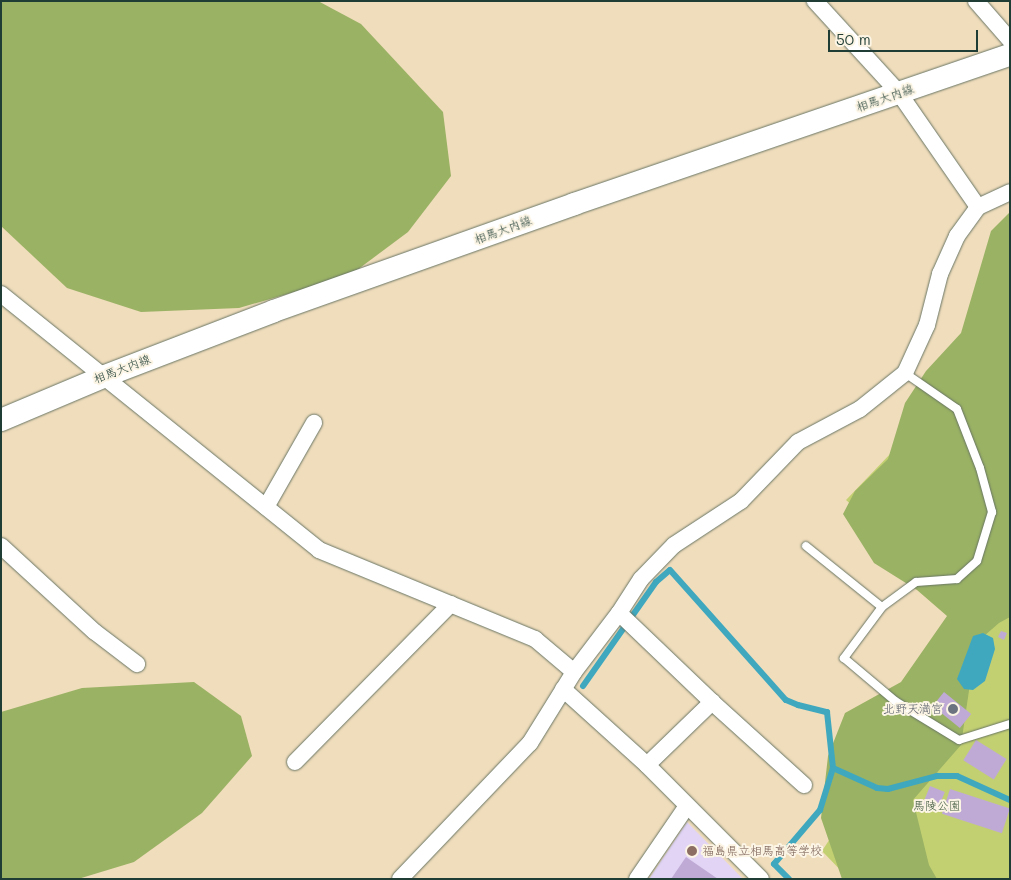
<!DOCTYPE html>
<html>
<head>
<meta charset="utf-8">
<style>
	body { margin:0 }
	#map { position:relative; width:1011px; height:880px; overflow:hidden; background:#f0ddbc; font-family:Mali,"Klee One",sans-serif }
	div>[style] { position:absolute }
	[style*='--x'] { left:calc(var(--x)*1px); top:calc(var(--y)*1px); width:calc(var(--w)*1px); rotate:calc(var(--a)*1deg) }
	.built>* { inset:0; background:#e1d4f4 }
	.green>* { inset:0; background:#c3d072 }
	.forest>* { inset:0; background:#9ab264 }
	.water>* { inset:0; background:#3fa8bf }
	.stream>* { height:6px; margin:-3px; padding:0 3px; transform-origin:3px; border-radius:3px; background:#3fa8bf }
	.building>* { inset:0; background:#bfaad5; transform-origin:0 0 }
	.roads { filter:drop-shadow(0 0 1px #687564) drop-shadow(0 0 1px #687564) }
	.lane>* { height:8px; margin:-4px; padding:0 4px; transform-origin:4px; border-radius:4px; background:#fff }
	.street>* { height:16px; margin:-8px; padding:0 8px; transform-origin:8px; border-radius:8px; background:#fff }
	.secondary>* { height:22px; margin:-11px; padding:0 11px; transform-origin:11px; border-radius:11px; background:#fff }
	.dots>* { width:14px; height:14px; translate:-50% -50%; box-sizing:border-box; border:2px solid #fcf5e5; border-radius:50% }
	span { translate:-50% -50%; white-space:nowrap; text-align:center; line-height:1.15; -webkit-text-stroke:4px #fcf5e5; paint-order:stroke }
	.street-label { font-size:12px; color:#1f3d34 }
	.worship-label { font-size:12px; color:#5b616d }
	.right { translate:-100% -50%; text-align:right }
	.park-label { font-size:12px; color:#405a40 }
	.education-label { font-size:12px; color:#785e54 }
	.left { translate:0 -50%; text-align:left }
	.frame { position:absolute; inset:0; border:2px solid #1f3d34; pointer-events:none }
	.scale { position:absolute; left:828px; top:30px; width:150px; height:22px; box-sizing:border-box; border:2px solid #1f3d34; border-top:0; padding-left:6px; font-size:15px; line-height:18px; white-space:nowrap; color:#1f3d34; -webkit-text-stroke:4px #fcf5e5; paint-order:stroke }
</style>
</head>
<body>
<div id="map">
	<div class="built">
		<div style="clip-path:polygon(687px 822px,743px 879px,649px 879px)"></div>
	</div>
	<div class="green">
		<div style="clip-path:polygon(1010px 329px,1010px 879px,849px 879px,822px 851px,975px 616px,846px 500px)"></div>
	</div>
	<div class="forest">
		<div style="clip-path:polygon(1px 1px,318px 1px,361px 24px,443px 112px,451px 176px,408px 232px,349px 276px,239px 308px,141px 312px,67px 288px,1px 226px)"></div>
		<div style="clip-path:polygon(1010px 212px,1010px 617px,999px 623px,976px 643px,961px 745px,913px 800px,929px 865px,937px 879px,842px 879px,821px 818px,828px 756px,845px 713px,901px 682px,947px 616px,917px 590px,874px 563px,843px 514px,855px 491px,888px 459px,905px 403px,926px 371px,961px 333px,991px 231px)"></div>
		<div style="clip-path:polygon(194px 682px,241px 716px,252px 756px,202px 813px,134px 862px,78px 879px,1px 879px,1px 712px,82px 688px)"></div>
	</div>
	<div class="water">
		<div style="clip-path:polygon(983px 633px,993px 638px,995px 649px,985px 681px,973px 690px,964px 689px,957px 679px,973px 636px)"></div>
	</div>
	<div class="stream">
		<div style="--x:583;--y:686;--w:127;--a:-54.9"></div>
		<div style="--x:656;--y:582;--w:18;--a:-41"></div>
		<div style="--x:670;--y:570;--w:174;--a:48.3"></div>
		<div style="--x:786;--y:700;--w:13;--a:23"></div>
		<div style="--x:798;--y:705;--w:30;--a:14"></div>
		<div style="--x:827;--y:712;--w:56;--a:83.9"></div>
		<div style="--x:833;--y:768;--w:44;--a:107.2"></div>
		<div style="--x:820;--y:810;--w:71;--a:130.4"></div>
		<div style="--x:774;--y:864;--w:21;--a:45"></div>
		<div style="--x:833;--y:768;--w:48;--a:24.4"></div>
		<div style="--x:877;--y:788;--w:11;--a:5"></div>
		<div style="--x:888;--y:789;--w:51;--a:-14.9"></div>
		<div style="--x:937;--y:776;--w:20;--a:0"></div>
		<div style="--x:957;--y:776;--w:58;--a:24.4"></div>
	</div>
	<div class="building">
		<div style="clip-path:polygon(1001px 631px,1007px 633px,1004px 640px,998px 637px)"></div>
		<div style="left:944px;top:692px;width:35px;height:18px;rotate:39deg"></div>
		<div style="left:976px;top:740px;width:36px;height:24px;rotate:32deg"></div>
		<div style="left:930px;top:786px;width:16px;height:21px;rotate:22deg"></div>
		<div style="left:950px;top:789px;width:63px;height:26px;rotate:18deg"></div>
		<div style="clip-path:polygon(686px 857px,718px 879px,671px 879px)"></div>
	</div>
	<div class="roads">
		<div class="lane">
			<div style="--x:905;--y:373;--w:63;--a:34.7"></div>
			<div style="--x:957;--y:409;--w:63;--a:68.7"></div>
			<div style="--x:980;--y:468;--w:46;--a:74.7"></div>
			<div style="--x:992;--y:512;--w:51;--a:107"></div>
			<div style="--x:977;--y:561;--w:27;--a:138"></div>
			<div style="--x:957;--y:579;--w:41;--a:175.8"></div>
			<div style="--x:916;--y:582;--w:42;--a:143.7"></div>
			<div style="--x:882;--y:607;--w:64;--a:126.7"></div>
			<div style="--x:844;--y:658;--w:67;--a:40.1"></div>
			<div style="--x:895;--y:701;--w:75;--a:31.4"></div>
			<div style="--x:959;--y:740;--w:53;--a:-17.4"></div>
			<div style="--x:806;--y:546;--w:97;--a:38.8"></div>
		</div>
		<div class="street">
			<div style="--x:976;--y:1;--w:52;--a:48.9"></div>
			<div style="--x:978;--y:207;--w:35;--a:-25"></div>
			<div style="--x:1;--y:294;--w:408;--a:38.8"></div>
			<div style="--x:319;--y:550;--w:234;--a:22.4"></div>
			<div style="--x:535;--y:639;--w:51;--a:40.2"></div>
			<div style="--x:266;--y:507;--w:97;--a:-60.3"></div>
			<div style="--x:1;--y:546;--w:127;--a:42.5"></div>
			<div style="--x:95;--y:632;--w:53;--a:37.3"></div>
			<div style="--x:619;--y:613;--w:129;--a:43.7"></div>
			<div style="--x:712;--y:702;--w:124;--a:42.1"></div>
			<div style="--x:563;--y:689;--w:113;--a:42.1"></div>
			<div style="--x:647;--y:765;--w:161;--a:45"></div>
			<div style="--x:295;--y:762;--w:222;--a:-45.4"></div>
			<div style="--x:647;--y:765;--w:91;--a:-44.1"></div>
			<div style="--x:400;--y:879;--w:188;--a:-46.3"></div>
			<div style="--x:530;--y:743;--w:84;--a:-58.2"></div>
			<div style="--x:574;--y:672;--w:74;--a:-52.7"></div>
			<div style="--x:619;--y:613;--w:40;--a:-57.1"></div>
			<div style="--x:641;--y:579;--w:47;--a:-45.9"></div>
			<div style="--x:674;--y:545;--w:80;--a:-33.3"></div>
			<div style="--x:741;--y:501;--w:82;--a:-46"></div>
			<div style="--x:798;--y:442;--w:70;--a:-28"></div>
			<div style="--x:860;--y:409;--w:58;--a:-38.7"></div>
			<div style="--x:905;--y:373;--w:53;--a:-65.4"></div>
			<div style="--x:927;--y:325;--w:53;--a:-75.7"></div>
			<div style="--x:940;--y:274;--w:42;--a:-65.9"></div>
			<div style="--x:957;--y:236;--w:36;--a:-54"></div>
			<div style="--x:978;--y:207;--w:139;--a:-124.7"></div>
			<div style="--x:899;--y:93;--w:125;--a:-132.4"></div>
			<div style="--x:637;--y:879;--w:88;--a:-55.6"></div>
		</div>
		<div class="secondary">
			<div style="--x:1;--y:420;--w:113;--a:-22.9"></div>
			<div style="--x:105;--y:376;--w:181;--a:-21"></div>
			<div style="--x:274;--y:311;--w:319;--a:-19.6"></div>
			<div style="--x:574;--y:204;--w:461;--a:-18.9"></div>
		</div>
	</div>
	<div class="dots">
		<div style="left:953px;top:709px;background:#6b7280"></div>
		<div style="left:692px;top:851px;background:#8d6e63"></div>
	</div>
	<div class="street-label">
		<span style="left:885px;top:98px;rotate:-19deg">相馬大内線</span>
		<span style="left:503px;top:230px;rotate:-20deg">相馬大内線</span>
		<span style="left:122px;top:369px;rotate:-21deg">相馬大内線</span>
	</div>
	<div class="worship-label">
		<span class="right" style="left:943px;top:709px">北野天満宮</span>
	</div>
	<div class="park-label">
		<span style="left:937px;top:806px">馬陵公園</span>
	</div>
	<div class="education-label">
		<span class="left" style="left:702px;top:851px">福島県立相馬高等学校</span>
	</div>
	<div class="frame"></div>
	<div class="scale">50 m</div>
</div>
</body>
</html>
